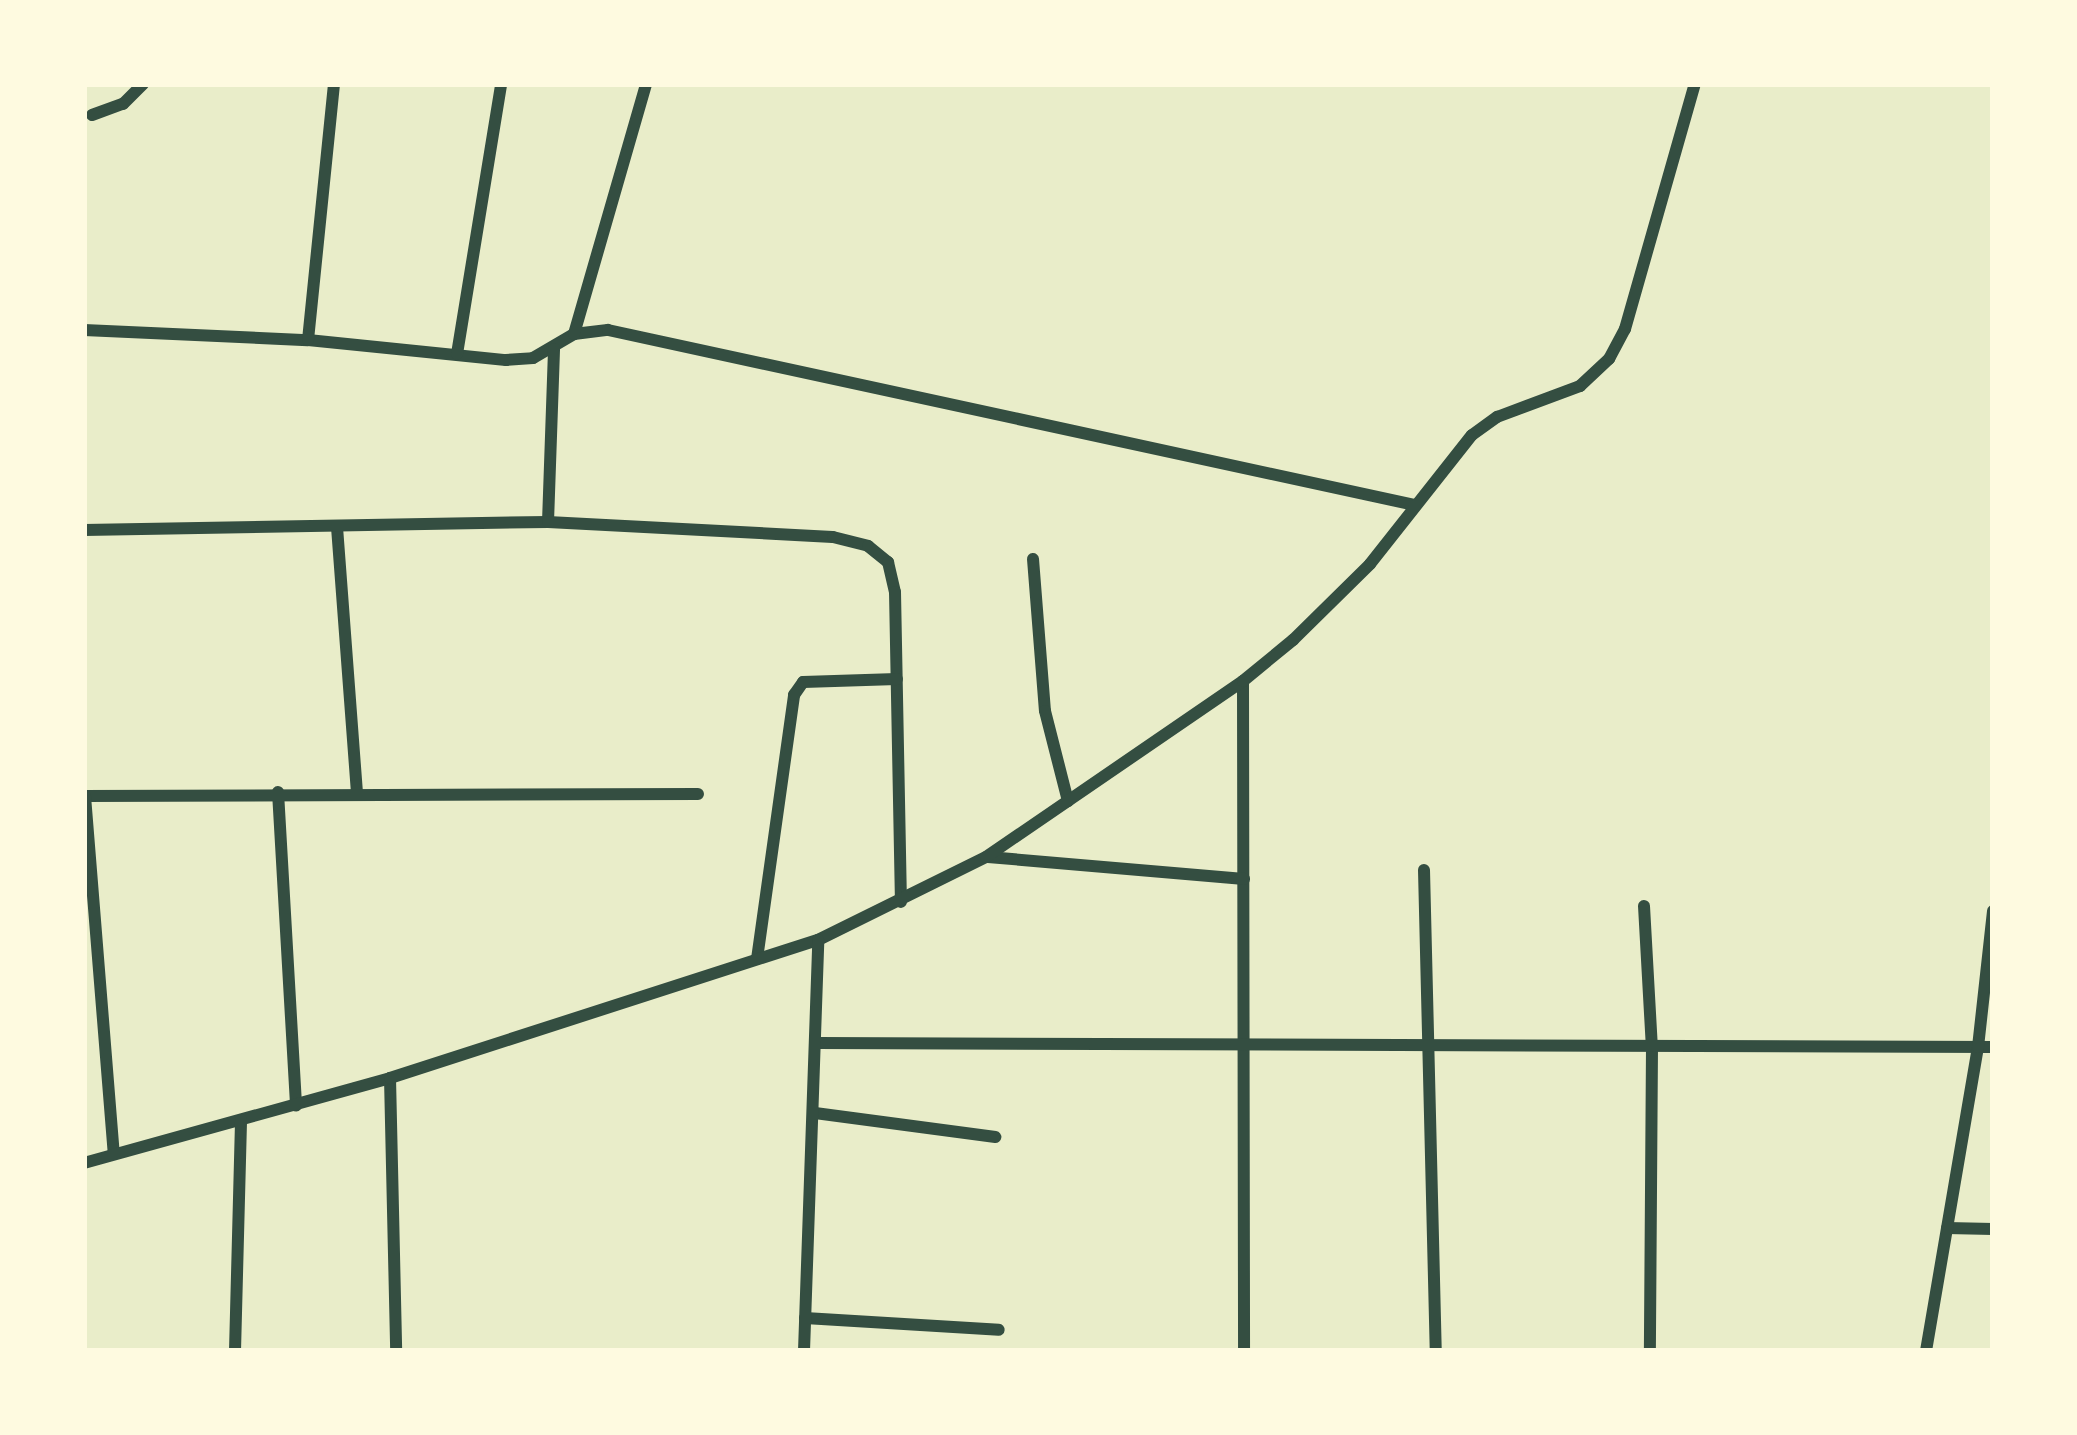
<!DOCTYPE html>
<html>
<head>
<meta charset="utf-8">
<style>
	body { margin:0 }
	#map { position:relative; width:2077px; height:1435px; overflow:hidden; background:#e9edc9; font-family:"Asap Condensed",sans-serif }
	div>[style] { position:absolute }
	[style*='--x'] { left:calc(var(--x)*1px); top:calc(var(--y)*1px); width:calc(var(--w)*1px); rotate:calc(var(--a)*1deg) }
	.minor>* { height:12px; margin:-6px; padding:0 6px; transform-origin:6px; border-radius:6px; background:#344e41 }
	span { translate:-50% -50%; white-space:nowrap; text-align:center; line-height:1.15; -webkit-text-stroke:9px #fefae0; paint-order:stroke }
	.frame { position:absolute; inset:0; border:87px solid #fefae0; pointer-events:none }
</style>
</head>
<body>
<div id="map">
	<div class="minor">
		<div style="--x:92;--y:115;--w:33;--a:-20"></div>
		<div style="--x:123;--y:104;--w:28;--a:-45"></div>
		<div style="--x:84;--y:330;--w:224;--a:2.6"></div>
		<div style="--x:308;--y:340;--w:199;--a:5.8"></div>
		<div style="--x:506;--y:360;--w:27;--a:-4"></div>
		<div style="--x:533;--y:358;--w:48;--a:-30.3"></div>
		<div style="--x:574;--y:334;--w:34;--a:-7"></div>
		<div style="--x:608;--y:330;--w:826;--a:12.24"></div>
		<div style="--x:574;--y:334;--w:260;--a:-73.9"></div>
		<div style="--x:308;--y:340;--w:257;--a:-84.2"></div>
		<div style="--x:457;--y:354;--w:274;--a:-80.7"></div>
		<div style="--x:548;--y:522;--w:173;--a:-88"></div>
		<div style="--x:337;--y:527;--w:265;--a:85.7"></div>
		<div style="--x:84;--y:530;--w:464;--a:-1"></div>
		<div style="--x:548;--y:522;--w:285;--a:3"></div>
		<div style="--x:833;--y:537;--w:36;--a:14"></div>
		<div style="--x:868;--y:546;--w:26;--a:39"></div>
		<div style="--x:888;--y:562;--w:31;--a:77"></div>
		<div style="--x:895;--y:592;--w:310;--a:88.9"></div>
		<div style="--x:1033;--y:559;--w:152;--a:85.5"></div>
		<div style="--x:1045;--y:711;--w:93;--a:75.7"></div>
		<div style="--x:1243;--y:681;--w:670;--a:89.91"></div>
		<div style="--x:278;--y:792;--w:314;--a:86.7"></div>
		<div style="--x:84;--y:796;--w:614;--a:-0.19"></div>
		<div style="--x:85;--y:796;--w:358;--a:85.4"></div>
		<div style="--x:988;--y:857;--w:257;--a:4.9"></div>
		<div style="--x:1424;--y:870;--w:481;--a:88.6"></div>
		<div style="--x:1644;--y:906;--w:141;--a:86.8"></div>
		<div style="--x:1652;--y:1047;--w:304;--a:90.4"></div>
		<div style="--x:757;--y:959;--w:267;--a:-82"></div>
		<div style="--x:794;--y:695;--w:16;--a:-55"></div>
		<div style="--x:803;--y:682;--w:94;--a:-1.8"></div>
		<div style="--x:818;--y:1043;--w:1175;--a:0.2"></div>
		<div style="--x:390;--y:1078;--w:273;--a:88.7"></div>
		<div style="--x:815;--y:1113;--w:182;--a:7.6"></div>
		<div style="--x:84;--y:1163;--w:318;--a:-15.5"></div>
		<div style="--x:390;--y:1078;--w:450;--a:-17.9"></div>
		<div style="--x:818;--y:940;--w:187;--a:-26.3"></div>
		<div style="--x:986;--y:857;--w:311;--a:-34.4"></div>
		<div style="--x:1243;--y:681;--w:65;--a:-39.4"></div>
		<div style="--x:1293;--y:640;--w:108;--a:-44.6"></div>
		<div style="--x:1370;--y:564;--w:164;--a:-51.7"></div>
		<div style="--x:1472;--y:435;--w:31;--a:-36"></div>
		<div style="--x:1497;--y:417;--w:89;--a:-20.5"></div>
		<div style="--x:1580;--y:386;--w:40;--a:-43"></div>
		<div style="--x:1609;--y:359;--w:34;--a:-62"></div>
		<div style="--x:1625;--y:329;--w:255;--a:-74.1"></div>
		<div style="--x:1947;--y:1228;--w:46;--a:1.2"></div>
		<div style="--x:805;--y:1318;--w:194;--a:3.5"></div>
		<div style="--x:235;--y:1351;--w:231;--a:-88.5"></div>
		<div style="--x:804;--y:1351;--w:411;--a:-88"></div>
		<div style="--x:1926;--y:1351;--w:308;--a:-80.3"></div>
		<div style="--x:1978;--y:1047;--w:137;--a:-83.7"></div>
	</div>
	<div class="frame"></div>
</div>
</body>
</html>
